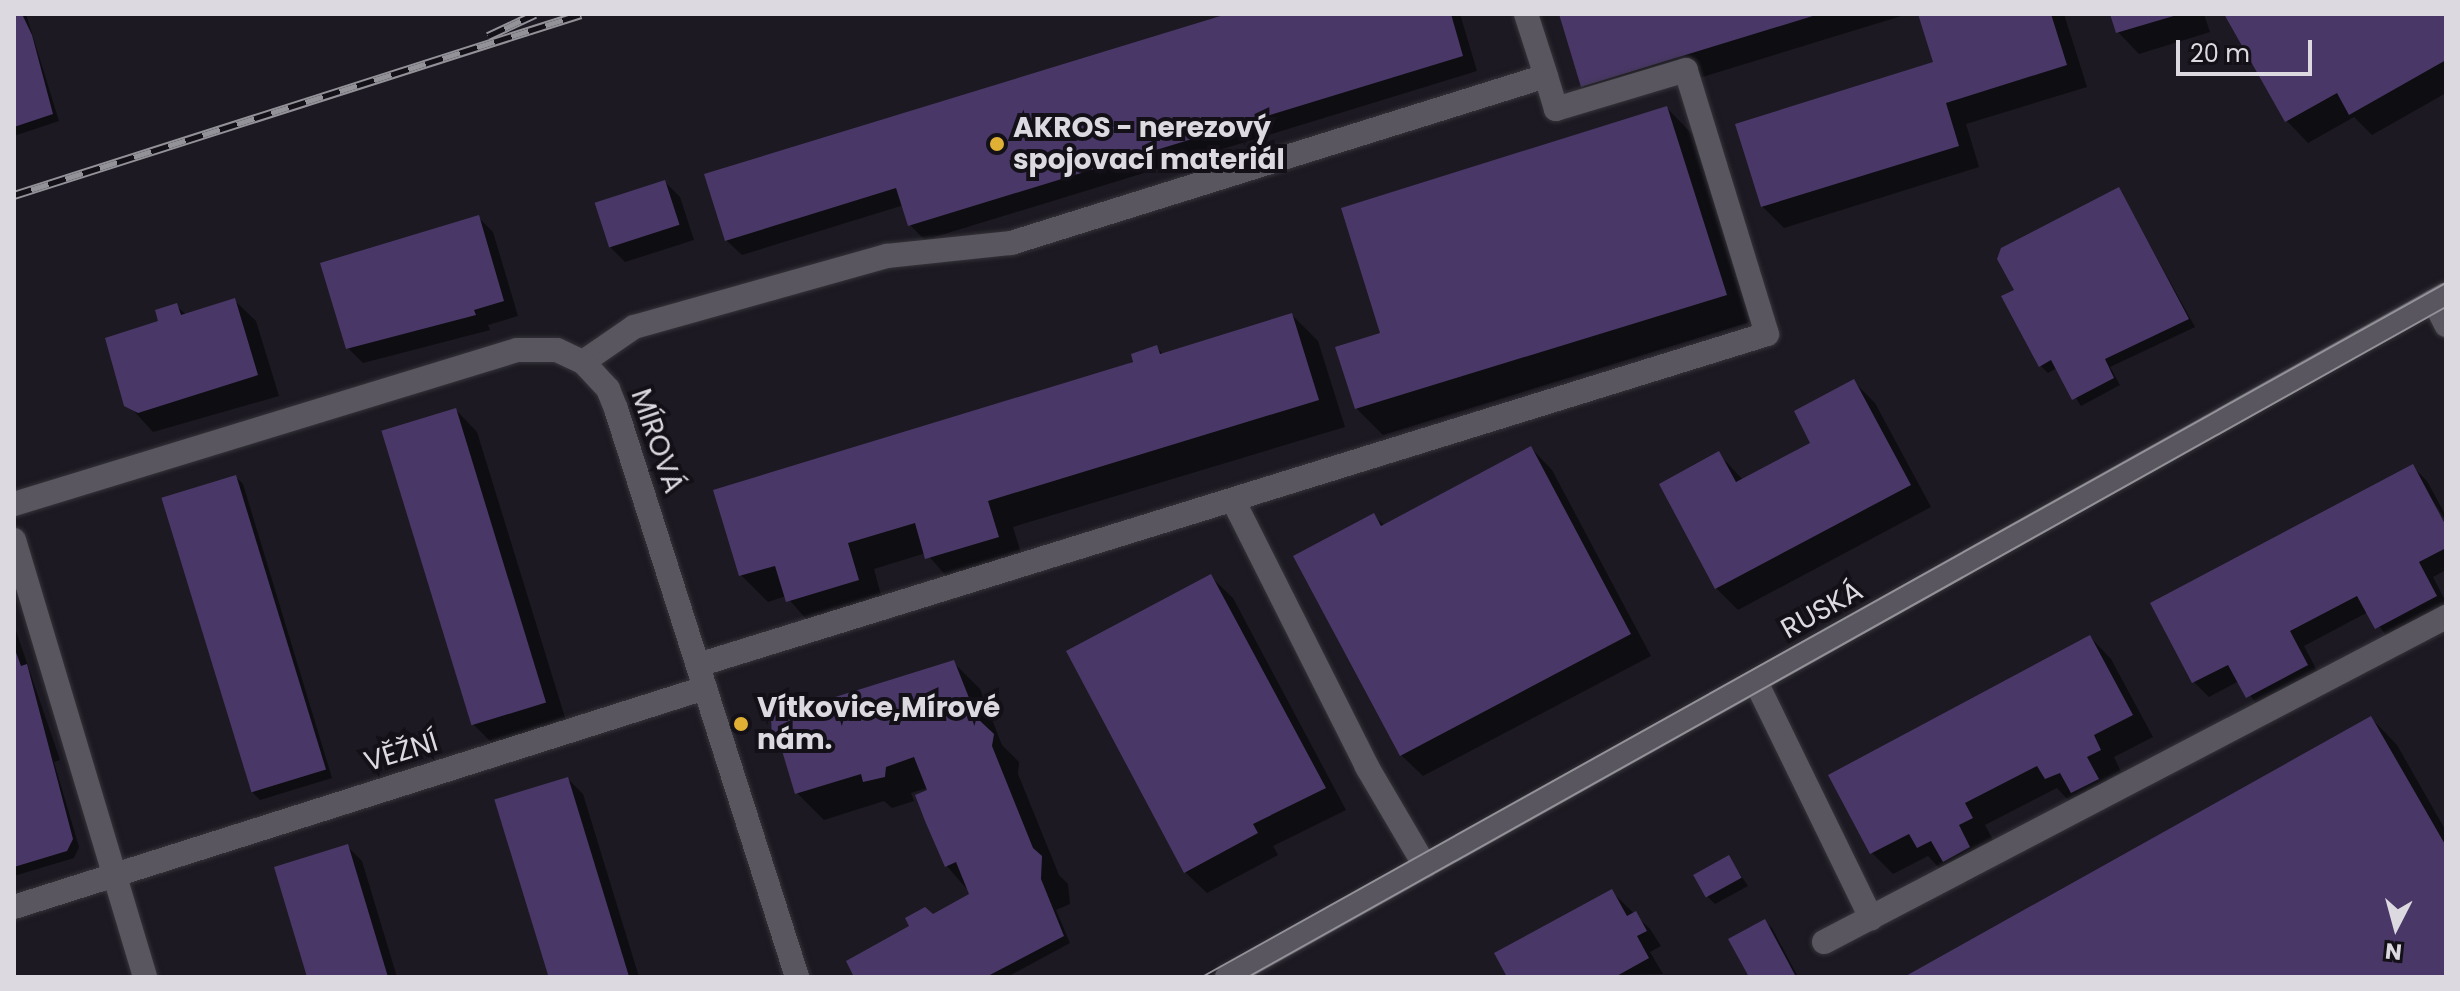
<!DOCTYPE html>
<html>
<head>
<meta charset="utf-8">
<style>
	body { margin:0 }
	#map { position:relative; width:2460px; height:991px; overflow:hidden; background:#1c1922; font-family:Poppins,sans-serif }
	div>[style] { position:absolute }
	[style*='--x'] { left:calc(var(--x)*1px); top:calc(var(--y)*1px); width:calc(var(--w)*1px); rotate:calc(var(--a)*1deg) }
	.shadow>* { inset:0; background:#0007 }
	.building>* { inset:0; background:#493867; transform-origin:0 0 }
	.roads { filter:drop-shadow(0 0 2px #36343a) drop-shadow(0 0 2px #36343a) }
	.minor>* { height:24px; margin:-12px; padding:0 12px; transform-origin:12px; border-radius:12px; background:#595660 }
	.tram>* { height:2px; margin:-1px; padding:0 1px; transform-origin:1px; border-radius:1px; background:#949299 }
	.rail>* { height:9px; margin-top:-4.5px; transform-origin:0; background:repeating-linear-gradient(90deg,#131018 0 18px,#949299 0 36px); box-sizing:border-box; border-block:2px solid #949299 }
	.dots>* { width:22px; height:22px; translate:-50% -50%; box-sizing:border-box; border:4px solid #131018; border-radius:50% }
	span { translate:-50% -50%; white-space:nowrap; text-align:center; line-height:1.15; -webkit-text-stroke:8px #131018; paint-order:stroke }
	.poi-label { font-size:28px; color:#dcdae0; font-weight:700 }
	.left { translate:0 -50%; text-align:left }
	.street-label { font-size:28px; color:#dcdae0 }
	.frame { position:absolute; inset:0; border:16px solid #dcdae0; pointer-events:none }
	.north { position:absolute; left:2356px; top:887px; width:80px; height:80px; -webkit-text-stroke:6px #131018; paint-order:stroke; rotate:186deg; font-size:22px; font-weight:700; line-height:32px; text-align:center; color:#dcdae0 }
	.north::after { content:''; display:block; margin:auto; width:28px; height:36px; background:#dcdae0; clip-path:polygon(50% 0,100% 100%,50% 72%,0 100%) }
	.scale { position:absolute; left:2176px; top:40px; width:136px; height:36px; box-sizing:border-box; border:4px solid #dcdae0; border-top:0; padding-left:10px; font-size:24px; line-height:28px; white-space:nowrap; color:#dcdae0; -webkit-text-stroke:6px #131018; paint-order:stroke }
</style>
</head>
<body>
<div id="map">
	<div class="shadow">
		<div style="clip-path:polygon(14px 14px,26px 14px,59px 121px,14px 136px)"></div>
		<div style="clip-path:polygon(1234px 14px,1460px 14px,1477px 71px,925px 240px,910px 225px,904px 205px,742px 255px,726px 240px)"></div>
		<div style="clip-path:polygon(1561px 14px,1908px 14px,1604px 107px,1583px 86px)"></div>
		<div style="clip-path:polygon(1920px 14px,2064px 14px,2087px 87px,1966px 124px,1979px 167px,1784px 228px,1762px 206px,1936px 63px)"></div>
		<div style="clip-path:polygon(2112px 14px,2204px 14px,2210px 32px,2139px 54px,2118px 32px)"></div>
		<div style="clip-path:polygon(2446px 14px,2446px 93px,2372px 135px,2354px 117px,2308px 143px,2287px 121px)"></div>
		<div style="clip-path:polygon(1667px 108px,1693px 135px,1753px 321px,1383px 435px,1356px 408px,1382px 334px)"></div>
		<div style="clip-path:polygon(665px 182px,680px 197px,694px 240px,625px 262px,610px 247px)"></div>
		<div style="clip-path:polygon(2119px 189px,2195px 327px,2110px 367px,2120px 385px,2081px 406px,2057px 368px,2048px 373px,2041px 366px,2017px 291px)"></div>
		<div style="clip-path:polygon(478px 217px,493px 232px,518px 316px,488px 325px,490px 330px,363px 363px,348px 348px)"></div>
		<div style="clip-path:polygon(234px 300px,256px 321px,279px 396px,153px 432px,122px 398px,161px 323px,176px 305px,186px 315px)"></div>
		<div style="clip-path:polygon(1292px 315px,1318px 341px,1345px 427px,1013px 527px,1024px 563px,954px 585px,926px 553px,874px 569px,884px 606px,814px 628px,786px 596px,768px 602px,741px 575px,1157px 348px,1164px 355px)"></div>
		<div style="clip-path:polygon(1854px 382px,1875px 403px,1931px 507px,1738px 610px,1716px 588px,1719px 454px,1743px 480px,1813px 443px)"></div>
		<div style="clip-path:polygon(456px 410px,477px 432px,567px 724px,495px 746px,474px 725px)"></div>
		<div style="clip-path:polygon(1531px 448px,1552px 470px,1651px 656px,1423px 776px,1401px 755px,1373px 515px,1385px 526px)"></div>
		<div style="clip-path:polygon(2412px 466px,2427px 481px,2446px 516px,2446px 521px,2420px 481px,2446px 530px,2446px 570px,2433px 577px,2446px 602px,2446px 614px,2392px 643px,2368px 612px,2304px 646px,2322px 680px,2263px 712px,2239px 681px,2209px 697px,2194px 682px,2153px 604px)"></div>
		<div style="clip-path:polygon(236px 477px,243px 484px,332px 778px,260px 800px,253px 793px)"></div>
		<div style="clip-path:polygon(1211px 577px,1233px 598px,1346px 810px,1273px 846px,1278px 855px,1207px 893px,1185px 872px)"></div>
		<div style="clip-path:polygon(14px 625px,60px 760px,54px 762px,79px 847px,74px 858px,14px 876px)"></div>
		<div style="clip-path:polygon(2090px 637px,2111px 659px,2153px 737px,2114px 757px,2121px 772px,2107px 779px,2119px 801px,2094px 814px,2077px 796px,2068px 800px,2057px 788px,1985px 825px,1993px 840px,1979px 847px,1990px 869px,1966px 883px,1947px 864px,1940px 869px,1928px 856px,1893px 874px,1872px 853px)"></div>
		<div style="clip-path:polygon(953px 662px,980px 689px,1002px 745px,1019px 762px,1018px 774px,1059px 875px,1068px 884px,1070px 904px,1056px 910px,1070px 943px,1007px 977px,856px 977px,933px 916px,972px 895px,946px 865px,934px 786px,911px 793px,914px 801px,892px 808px,884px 801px,824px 820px,797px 793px)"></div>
		<div style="clip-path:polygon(2371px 718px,2397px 745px,2446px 831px,2446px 977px,1908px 977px)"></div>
		<div style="clip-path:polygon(568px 779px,583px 794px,639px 977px,551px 977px)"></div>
		<div style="clip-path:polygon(347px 846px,362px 861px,397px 977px,309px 977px)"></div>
		<div style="clip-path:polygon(1729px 858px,1748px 886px,1715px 904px,1708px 897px)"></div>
		<div style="clip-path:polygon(1611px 891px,1650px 929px,1661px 946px,1650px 952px,1663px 974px,1509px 977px)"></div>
		<div style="clip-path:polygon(1764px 921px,1772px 928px,1798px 977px,1752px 977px)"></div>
	</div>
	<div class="building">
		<div style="clip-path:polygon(14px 14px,22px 14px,32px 35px,53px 114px,14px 127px)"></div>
		<div style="clip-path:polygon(1227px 14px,1451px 14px,1463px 56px,908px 226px,896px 188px,725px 241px,704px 174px)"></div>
		<div style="clip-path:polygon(1559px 14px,1816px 14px,1816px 15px,1581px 87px)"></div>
		<div style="clip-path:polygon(1918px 14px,2051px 14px,2067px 65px,1946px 103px,1959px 146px,1761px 207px,1735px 124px,1933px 62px)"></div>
		<div style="clip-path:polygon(2110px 14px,2177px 14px,2177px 15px,2116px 33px)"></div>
		<div style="clip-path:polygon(2224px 14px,2446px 14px,2446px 60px,2349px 115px,2337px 93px,2285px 122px)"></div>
		<div style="clip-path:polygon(1667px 106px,1727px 295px,1355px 409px,1335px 347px,1380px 333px,1341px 208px)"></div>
		<div style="left:665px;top:180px;width:47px;height:74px;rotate:72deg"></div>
		<div style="clip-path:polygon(2119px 187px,2189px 319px,2105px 359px,2114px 378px,2072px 400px,2051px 360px,2039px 367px,2001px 296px,2014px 290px,1997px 259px,2001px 248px)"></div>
		<div style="clip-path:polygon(479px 215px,504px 301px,474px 310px,476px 315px,346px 349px,320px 263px)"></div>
		<div style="clip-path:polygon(235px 298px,258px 375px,138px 413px,124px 406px,105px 338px,158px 321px,155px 310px,177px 303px,181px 315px)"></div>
		<div style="clip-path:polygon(1292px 313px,1319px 400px,988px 501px,999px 537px,925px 559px,915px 523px,848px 543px,859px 580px,786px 602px,775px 566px,739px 576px,713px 490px,1133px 362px,1131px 354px,1157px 345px,1160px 354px)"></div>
		<div style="clip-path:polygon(1854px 379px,1911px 485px,1715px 589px,1659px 484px,1719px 451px,1736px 482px,1810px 443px,1794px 411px)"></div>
		<div style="left:456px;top:408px;width:308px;height:78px;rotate:73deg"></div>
		<div style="clip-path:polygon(1531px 446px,1631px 634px,1400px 756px,1293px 556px,1374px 513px,1381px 526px)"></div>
		<div style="clip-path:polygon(2413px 464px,2446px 526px,2446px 548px,2419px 562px,2437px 596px,2375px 629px,2357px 596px,2290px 631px,2308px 665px,2246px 698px,2228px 665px,2192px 683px,2150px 603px)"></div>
		<div style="left:236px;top:475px;width:308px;height:78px;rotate:73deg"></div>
		<div style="clip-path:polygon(1211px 574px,1326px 788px,1253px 824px,1258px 833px,1184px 873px,1066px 651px)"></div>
		<div style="clip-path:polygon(2090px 635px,2133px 715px,2094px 735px,2101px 750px,2087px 757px,2099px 779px,2071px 793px,2060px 773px,2045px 779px,2037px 766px,1965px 803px,1973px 818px,1959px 825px,1970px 847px,1943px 862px,1931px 841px,1917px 848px,1909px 834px,1870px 854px,1828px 775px)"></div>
		<div style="clip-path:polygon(14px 647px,21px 666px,27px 664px,73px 839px,67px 851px,14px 867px)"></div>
		<div style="clip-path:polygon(954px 660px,977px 718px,994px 734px,992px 746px,1033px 848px,1042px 856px,1041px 879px,1064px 936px,986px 977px,854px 977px,846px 961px,909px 926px,905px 918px,925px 907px,933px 914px,969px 894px,956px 862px,945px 867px,925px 821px,915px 795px,927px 790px,914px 757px,886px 767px,885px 777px,863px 782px,861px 774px,795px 794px,780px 744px,772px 739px,771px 717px)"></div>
		<div style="clip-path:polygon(2371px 716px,2446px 846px,2446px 977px,1904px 977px)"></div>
		<div style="left:568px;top:777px;width:209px;height:77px;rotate:73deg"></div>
		<div style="clip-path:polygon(348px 844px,388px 977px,307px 977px,274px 867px)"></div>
		<div style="left:1729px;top:855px;width:26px;height:41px;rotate:61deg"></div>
		<div style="clip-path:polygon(1612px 889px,1627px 916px,1636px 911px,1647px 931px,1637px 936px,1649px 958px,1615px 977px,1507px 977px,1494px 953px)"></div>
		<div style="clip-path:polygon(1765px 919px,1787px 960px,1796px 977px,1749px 977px,1728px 939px)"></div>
	</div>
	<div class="roads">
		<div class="minor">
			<div style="--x:2434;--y:301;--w:27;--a:63"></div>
			<div style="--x:583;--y:362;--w:62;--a:-34.5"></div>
			<div style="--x:634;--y:327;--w:263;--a:-15.7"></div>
			<div style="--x:887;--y:256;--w:125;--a:-6"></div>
			<div style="--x:1011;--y:243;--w:560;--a:-17.34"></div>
			<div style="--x:1546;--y:76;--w:65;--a:-107.9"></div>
			<div style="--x:1233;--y:500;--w:299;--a:63.3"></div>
			<div style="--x:1367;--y:767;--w:115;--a:59.6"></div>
			<div style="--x:14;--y:504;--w:526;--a:-17.02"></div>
			<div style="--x:517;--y:350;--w:40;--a:0"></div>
			<div style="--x:557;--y:350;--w:29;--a:25"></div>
			<div style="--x:583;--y:362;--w:37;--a:47"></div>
			<div style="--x:608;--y:389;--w:22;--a:68"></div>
			<div style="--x:616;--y:409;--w:596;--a:72.32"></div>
			<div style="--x:14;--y:540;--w:456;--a:73.3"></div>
			<div style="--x:698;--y:665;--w:1119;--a:-17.2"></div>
			<div style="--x:1767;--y:334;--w:276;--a:-107.1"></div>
			<div style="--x:1686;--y:70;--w:136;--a:163.3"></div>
			<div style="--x:1556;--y:109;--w:34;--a:-107"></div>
			<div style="--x:1756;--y:682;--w:263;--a:64"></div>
			<div style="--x:14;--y:907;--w:725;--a:-17.59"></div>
			<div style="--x:1824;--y:942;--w:702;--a:-27.59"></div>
			<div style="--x:1227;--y:977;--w:1397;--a:-29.26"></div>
		</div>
	</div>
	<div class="tram">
		<div style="--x:1202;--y:977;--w:1424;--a:-29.16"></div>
		<div style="--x:1248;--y:977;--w:1373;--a:-29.22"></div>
	</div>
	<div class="rail">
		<div style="--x:488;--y:36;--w:52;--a:-25.1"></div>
		<div style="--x:14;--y:195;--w:595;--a:-17.7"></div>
	</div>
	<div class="dots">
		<div style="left:997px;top:144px;background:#dfb034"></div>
		<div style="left:741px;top:724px;background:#dfb034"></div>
	</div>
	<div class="poi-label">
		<span class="left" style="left:1013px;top:144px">AKROS - nerezový<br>spojovací materiál</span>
		<span class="left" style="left:757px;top:724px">Vítkovice,Mírové<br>nám.</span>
	</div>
	<div class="street-label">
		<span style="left:657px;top:441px;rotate:71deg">MÍROVÁ</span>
		<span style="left:1822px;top:610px;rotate:-29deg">RUSKÁ</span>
		<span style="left:401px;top:752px;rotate:-17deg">VĚŽNÍ</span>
	</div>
	<div class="frame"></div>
	<div class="north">N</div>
	<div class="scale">20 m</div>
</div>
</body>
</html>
